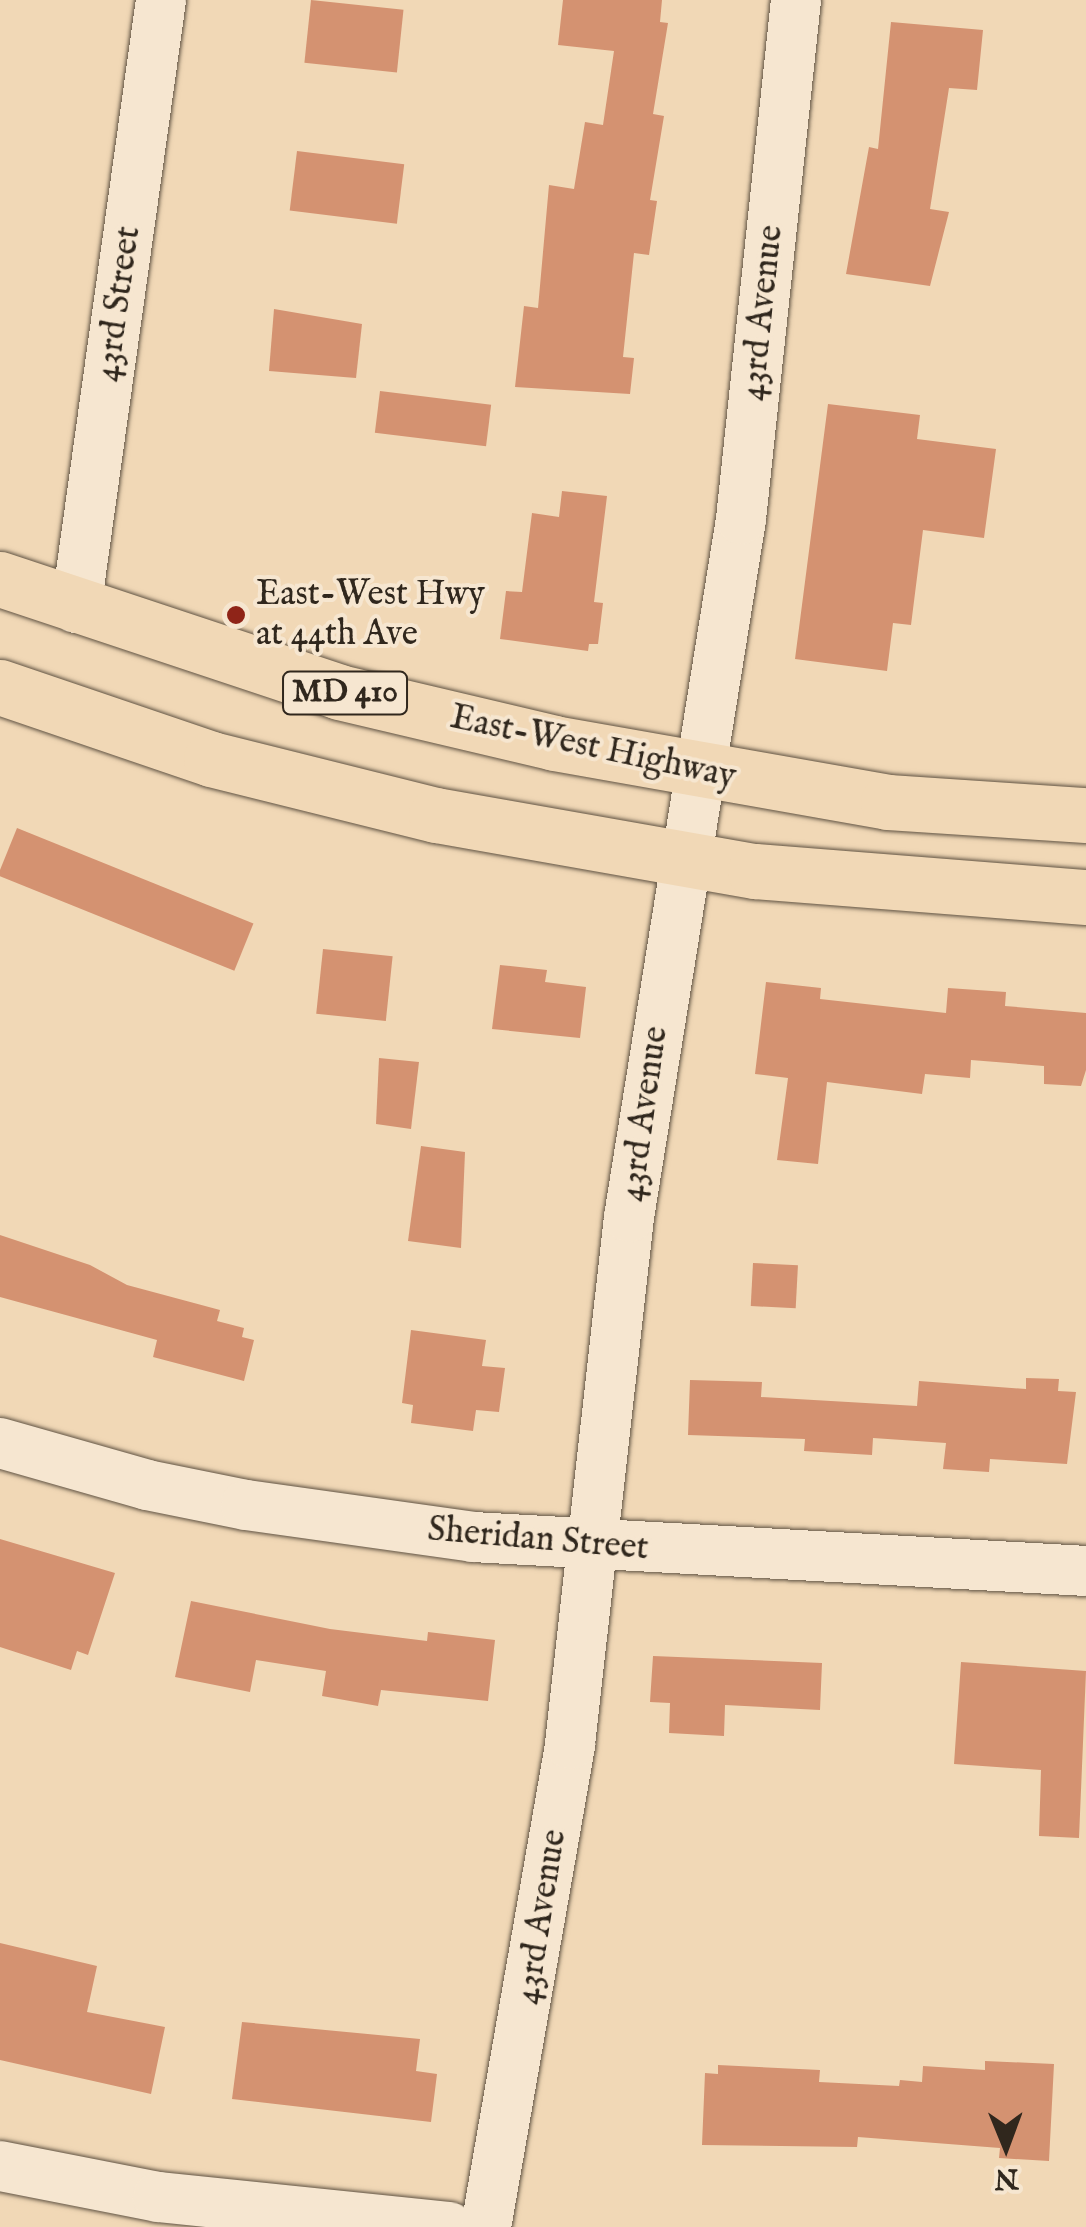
<!DOCTYPE html>
<html>
<head>
<meta charset="utf-8">
<style>
	body { margin:0 }
	#map { position:relative; width:1086px; height:2227px; overflow:hidden; background:#f1d8b6; font-family:"IM FELL English",serif }
	div>[style] { position:absolute }
	[style*='--x'] { left:calc(var(--x)*1px); top:calc(var(--y)*1px); width:calc(var(--w)*1px); rotate:calc(var(--a)*1deg) }
	.building>* { inset:0; background:#d49271; transform-origin:0 0 }
	.roads { filter:drop-shadow(0 0 2px #605343) drop-shadow(0 0 2px #605343) }
	.minor>* { height:50px; margin:-25px; padding:0 25px; transform-origin:25px; border-radius:25px; background:#f6e6d0 }
	.primary>* { height:55px; margin:-27.5px; padding:0 27.5px; transform-origin:27.5px; border-radius:27.5px; background:#f1d8b6 }
	.dots>* { width:28px; height:28px; translate:-50% -50%; box-sizing:border-box; border:5px solid #f6e6d0; border-radius:50% }
	span { translate:-50% -50%; white-space:nowrap; text-align:center; line-height:1.15; -webkit-text-stroke:8px #f6e6d0; paint-order:stroke }
	.shield-label span { padding:2px 8px; background:#f6e6d0; border:2px solid; border-radius:8px; -webkit-text-stroke-width:0 }
	.shield-label { font-size:32px; color:#30271d; font-weight:700 }
	.street-label { font-size:35px; color:#30271d }
	.poi-label { font-size:35px; color:#30271d }
	.left { translate:0 -50%; text-align:left }
	.north { position:absolute; left:956px; top:2097px; width:100px; height:100px; -webkit-text-stroke:8px #f6e6d0; paint-order:stroke; rotate:179deg; font-size:28px; font-weight:700; line-height:40px; text-align:center; color:#30271d }
	.north::after { content:''; display:block; margin:auto; width:35px; height:45px; background:#30271d; clip-path:polygon(50% 0,100% 100%,50% 72%,0 100%) }
</style>
</head>
<body>
<div id="map">
	<div class="building">
		<div style="left:311px;top:0;width:93px;height:63px;rotate:6deg"></div>
		<div style="clip-path:polygon(563px 0,662px 0,660px 22px,668px 23px,653px 114px,664px 116px,650px 200px,657px 201px,649px 255px,634px 253px,623px 357px,634px 358px,630px 394px,515px 387px,524px 306px,538px 308px,549px 185px,574px 189px,585px 122px,603px 125px,614px 51px,558px 45px)"></div>
		<div style="clip-path:polygon(891px 22px,983px 30px,977px 90px,949px 88px,930px 209px,949px 212px,930px 286px,846px 274px,869px 147px,878px 149px)"></div>
		<div style="left:297px;top:151px;width:108px;height:60px;rotate:7deg"></div>
		<div style="clip-path:polygon(274px 309px,362px 324px,356px 378px,269px 371px)"></div>
		<div style="left:380px;top:391px;width:112px;height:42px;rotate:7deg"></div>
		<div style="clip-path:polygon(828px 404px,920px 415px,917px 439px,996px 449px,984px 538px,923px 530px,911px 625px,893px 623px,887px 671px,795px 659px)"></div>
		<div style="clip-path:polygon(562px 491px,607px 496px,594px 602px,603px 603px,598px 644px,589px 644px,588px 651px,500px 639px,506px 591px,522px 592px,532px 513px,559px 517px)"></div>
		<div style="left:17px;top:828px;width:255px;height:51px;rotate:22deg"></div>
		<div style="left:323px;top:949px;width:70px;height:65px;rotate:6deg"></div>
		<div style="clip-path:polygon(500px 965px,547px 970px,545px 982px,586px 987px,580px 1038px,492px 1029px)"></div>
		<div style="clip-path:polygon(766px 982px,821px 988px,820px 999px,946px 1013px,948px 988px,1006px 992px,1005px 1006px,1086px 1013px,1086px 1070px,1081px 1086px,1044px 1084px,1044px 1066px,971px 1060px,970px 1078px,925px 1074px,922px 1094px,827px 1082px,818px 1164px,777px 1160px,788px 1078px,755px 1074px)"></div>
		<div style="clip-path:polygon(379px 1058px,419px 1062px,411px 1129px,376px 1124px)"></div>
		<div style="clip-path:polygon(421px 1146px,465px 1152px,461px 1248px,408px 1241px)"></div>
		<div style="clip-path:polygon(0 1235px,90px 1265px,127px 1285px,220px 1310px,217px 1321px,244px 1328px,242px 1337px,254px 1340px,244px 1381px,153px 1357px,157px 1340px,0 1297px)"></div>
		<div style="left:753px;top:1263px;width:45px;height:43px;rotate:3deg"></div>
		<div style="clip-path:polygon(411px 1330px,486px 1340px,482px 1366px,505px 1368px,499px 1412px,476px 1410px,473px 1431px,411px 1423px,413px 1405px,402px 1403px)"></div>
		<div style="clip-path:polygon(1026px 1378px,1059px 1379px,1058px 1391px,1076px 1392px,1067px 1464px,990px 1459px,989px 1472px,943px 1469px,946px 1443px,873px 1438px,872px 1455px,804px 1451px,805px 1439px,688px 1435px,690px 1380px,762px 1382px,761px 1397px,917px 1406px,919px 1381px,1026px 1389px)"></div>
		<div style="clip-path:polygon(0 1539px,115px 1573px,88px 1655px,77px 1651px,71px 1670px,0 1647px)"></div>
		<div style="clip-path:polygon(191px 1601px,330px 1629px,427px 1641px,428px 1632px,495px 1640px,488px 1701px,381px 1690px,378px 1706px,322px 1696px,326px 1671px,256px 1660px,250px 1692px,175px 1677px)"></div>
		<div style="clip-path:polygon(653px 1656px,822px 1663px,820px 1710px,725px 1705px,724px 1736px,669px 1733px,670px 1703px,650px 1702px)"></div>
		<div style="clip-path:polygon(961px 1662px,1086px 1671px,1079px 1838px,1039px 1836px,1041px 1770px,954px 1764px)"></div>
		<div style="clip-path:polygon(0 1943px,97px 1966px,87px 2012px,165px 2027px,151px 2094px,0 2060px)"></div>
		<div style="clip-path:polygon(242px 2022px,420px 2039px,416px 2071px,437px 2074px,431px 2122px,232px 2099px)"></div>
		<div style="clip-path:polygon(985px 2061px,1054px 2064px,1049px 2161px,999px 2158px,1000px 2148px,858px 2137px,857px 2147px,702px 2145px,705px 2073px,718px 2074px,718px 2065px,820px 2070px,819px 2082px,899px 2086px,900px 2080px,922px 2082px,923px 2066px,985px 2070px)"></div>
	</div>
	<div class="roads">
		<div class="minor">
			<div style="--x:76;--y:608;--w:614;--a:-82.04"></div>
			<div style="--x:0;--y:1443;--w:153;--a:15.9"></div>
			<div style="--x:147;--y:1485;--w:101;--a:11.4"></div>
			<div style="--x:246;--y:1505;--w:229;--a:8"></div>
			<div style="--x:473;--y:1537;--w:614;--a:3.17"></div>
			<div style="--x:0;--y:2166;--w:161;--a:11.1"></div>
			<div style="--x:158;--y:2197;--w:293;--a:5.9"></div>
			<div style="--x:486;--y:2227;--w:490;--a:-80.1"></div>
			<div style="--x:570;--y:1744;--w:530;--a:-83.61"></div>
			<div style="--x:629;--y:1217;--w:707;--a:-80.88"></div>
			<div style="--x:741;--y:519;--w:522;--a:-83.95"></div>
		</div>
		<div class="primary">
			<div style="--x:0;--y:579;--w:357;--a:18.4"></div>
			<div style="--x:339;--y:692;--w:221;--a:13.3"></div>
			<div style="--x:554;--y:743;--w:339;--a:10"></div>
			<div style="--x:888;--y:802;--w:198;--a:3.8"></div>
			<div style="--x:0;--y:687;--w:223;--a:18.8"></div>
			<div style="--x:211;--y:759;--w:232;--a:14"></div>
			<div style="--x:436;--y:815;--w:324;--a:10"></div>
			<div style="--x:755;--y:871;--w:332;--a:4.5"></div>
		</div>
	</div>
	<div class="dots">
		<div style="left:236px;top:615px;background:#8f2418"></div>
	</div>
	<div class="shield-label">
		<span style="left:345px;top:693px">MD 410</span>
	</div>
	<div class="street-label">
		<span style="left:119px;top:304px;rotate:-82deg">43rd Street</span>
		<span style="left:763px;top:313px;rotate:-84deg">43rd Avenue</span>
		<span style="left:593px;top:748px;rotate:12deg">East-West Highway</span>
		<span style="left:645px;top:1114px;rotate:-82deg">43rd Avenue</span>
		<span style="left:538px;top:1540px;rotate:5deg">Sheridan Street</span>
		<span style="left:542px;top:1917px;rotate:-81deg">43rd Avenue</span>
	</div>
	<div class="poi-label">
		<span class="left" style="left:256px;top:615px">East-West Hwy<br>at 44th Ave</span>
	</div>
	<div class="north">N</div>
</div>
</body>
</html>
